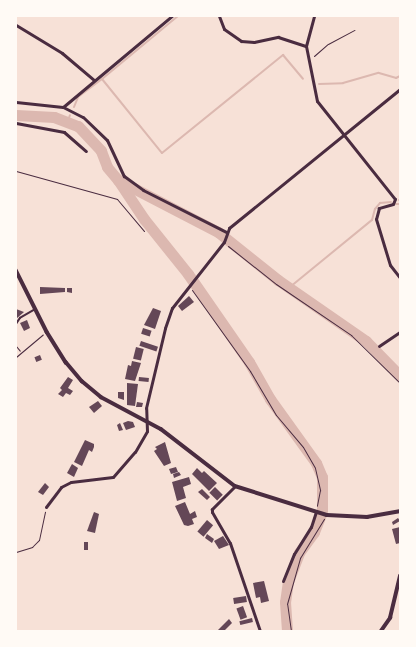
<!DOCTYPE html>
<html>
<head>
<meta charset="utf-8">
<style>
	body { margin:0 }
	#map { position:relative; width:416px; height:647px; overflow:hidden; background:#f7e1d7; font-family:"Archivo Narrow",sans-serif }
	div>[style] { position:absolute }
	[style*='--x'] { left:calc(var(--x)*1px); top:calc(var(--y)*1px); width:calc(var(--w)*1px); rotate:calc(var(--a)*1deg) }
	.stream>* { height:2px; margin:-1px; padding:0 1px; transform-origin:1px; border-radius:1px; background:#dcb8b0 }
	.river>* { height:11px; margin:-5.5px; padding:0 5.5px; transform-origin:5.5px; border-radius:5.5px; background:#dcb8b0 }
	.building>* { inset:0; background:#644757; transform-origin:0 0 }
	.path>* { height:1px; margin:-0.5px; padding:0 0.5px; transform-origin:0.5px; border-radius:0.5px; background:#4a2c40 }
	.service>* { height:1.5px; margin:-0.75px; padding:0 0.75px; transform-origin:0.75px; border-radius:0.75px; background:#4a2c40 }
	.minor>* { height:3px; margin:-1.5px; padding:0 1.5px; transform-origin:1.5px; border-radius:1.5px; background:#4a2c40 }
	.tertiary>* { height:3.5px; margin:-1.75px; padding:0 1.75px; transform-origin:1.75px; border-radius:1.75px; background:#4a2c40 }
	span { translate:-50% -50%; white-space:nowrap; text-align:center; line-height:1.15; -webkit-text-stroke:3.5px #fffaf5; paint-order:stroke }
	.frame { position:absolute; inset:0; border:17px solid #fffaf5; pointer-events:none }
</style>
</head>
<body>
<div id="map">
	<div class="stream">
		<div style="--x:102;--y:79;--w:99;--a:-39.7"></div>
		<div style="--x:319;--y:84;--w:24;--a:-2"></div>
		<div style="--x:343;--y:83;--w:37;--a:-16"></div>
		<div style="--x:379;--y:73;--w:18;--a:16"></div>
		<div style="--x:396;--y:78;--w:4;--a:-27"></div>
		<div style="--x:74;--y:107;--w:11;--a:-68"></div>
		<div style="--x:78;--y:97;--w:30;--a:-37"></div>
		<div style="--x:102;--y:79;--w:95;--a:51"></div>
		<div style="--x:162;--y:153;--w:156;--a:-39"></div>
		<div style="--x:283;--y:55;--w:31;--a:50"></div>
		<div style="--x:68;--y:121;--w:6;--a:-72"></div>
		<div style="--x:399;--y:200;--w:1;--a:0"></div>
		<div style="--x:396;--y:204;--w:4;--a:0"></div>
		<div style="--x:290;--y:287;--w:106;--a:-39.3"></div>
		<div style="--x:372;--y:220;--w:11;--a:-75"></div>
		<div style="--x:375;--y:209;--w:8;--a:-50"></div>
		<div style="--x:380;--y:203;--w:11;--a:-5"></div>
	</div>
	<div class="river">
		<div style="--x:16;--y:115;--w:38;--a:3"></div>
		<div style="--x:54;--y:117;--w:26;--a:21"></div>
		<div style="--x:78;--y:126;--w:34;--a:47"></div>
		<div style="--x:101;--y:151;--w:17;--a:69"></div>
		<div style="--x:107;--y:167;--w:17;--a:50"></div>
		<div style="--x:118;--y:180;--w:113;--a:27.5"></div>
		<div style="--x:218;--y:232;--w:77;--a:38.7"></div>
		<div style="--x:278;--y:280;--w:107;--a:34.7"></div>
		<div style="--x:366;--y:341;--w:49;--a:45.8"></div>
		<div style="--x:118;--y:180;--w:47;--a:56.3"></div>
		<div style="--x:144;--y:219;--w:70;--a:51.3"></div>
		<div style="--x:188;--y:274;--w:107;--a:55.3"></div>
		<div style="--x:249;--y:362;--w:43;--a:60.4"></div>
		<div style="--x:270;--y:399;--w:79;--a:54.3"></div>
		<div style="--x:316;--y:463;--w:15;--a:67"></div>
		<div style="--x:322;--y:477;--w:35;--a:90"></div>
		<div style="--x:322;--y:512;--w:22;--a:112"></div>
		<div style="--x:314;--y:532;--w:26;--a:126"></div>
		<div style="--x:299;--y:553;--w:30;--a:111"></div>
		<div style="--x:288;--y:581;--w:21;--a:98"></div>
		<div style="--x:285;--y:602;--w:29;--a:86"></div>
	</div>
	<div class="building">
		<div style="clip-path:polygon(40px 287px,65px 288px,65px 292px,40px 294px)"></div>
		<div style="clip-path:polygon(67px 288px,72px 288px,72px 293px,67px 292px)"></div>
		<div style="clip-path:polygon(189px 296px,194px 302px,182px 311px,178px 306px)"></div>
		<div style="clip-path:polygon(153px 308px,161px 311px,155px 329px,144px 325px)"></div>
		<div style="clip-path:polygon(16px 309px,24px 312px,16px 319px)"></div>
		<div style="clip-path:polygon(27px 320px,30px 328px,24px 331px,20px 323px)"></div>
		<div style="left:143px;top:328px;width:9px;height:6px;rotate:18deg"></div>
		<div style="left:141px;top:341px;width:18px;height:5px;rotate:19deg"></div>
		<div style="left:136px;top:347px;width:8px;height:12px;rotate:14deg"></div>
		<div style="left:40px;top:355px;width:5px;height:6px;rotate:68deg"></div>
		<div style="clip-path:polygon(132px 361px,141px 363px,135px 381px,125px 379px,128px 365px,131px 366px)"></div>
		<div style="clip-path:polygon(68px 377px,73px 380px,68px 388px,73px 391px,70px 395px,66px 393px,63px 397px,58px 394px,62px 390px,60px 388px)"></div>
		<div style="left:139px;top:377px;width:10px;height:4px;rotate:6deg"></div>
		<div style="clip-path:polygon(127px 383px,138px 384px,135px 406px,127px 405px)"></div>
		<div style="clip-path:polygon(118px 392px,124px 392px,124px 400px,118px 398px)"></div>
		<div style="clip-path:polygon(98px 401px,102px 406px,94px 413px,89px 407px)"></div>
		<div style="clip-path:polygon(137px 402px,143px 403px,142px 407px,136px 407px)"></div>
		<div style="clip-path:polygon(128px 421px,133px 422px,135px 427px,126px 430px,123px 423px)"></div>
		<div style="clip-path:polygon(120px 423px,123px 430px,119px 431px,117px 425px)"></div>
		<div style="clip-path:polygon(85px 440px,94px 444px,94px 447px,92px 452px,89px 450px,82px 466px,74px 462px)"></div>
		<div style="clip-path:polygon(165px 442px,171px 463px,164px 466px,154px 451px,157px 449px,155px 447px)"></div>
		<div style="clip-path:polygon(72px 464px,78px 468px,74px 477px,67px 473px)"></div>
		<div style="clip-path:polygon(176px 467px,178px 472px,171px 474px,169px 469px)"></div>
		<div style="clip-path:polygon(197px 468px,202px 473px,204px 471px,217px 483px,209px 491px,192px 474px)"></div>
		<div style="clip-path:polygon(179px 472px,181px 475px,174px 478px,173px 474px)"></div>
		<div style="clip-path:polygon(189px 477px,191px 484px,183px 487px,186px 498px,177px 501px,172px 482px)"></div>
		<div style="clip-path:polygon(45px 483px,49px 487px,43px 495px,38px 492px)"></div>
		<div style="left:215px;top:487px;width:11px;height:8px;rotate:45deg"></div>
		<div style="clip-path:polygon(202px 489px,210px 497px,207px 500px,198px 492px)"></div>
		<div style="clip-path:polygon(185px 502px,190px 514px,195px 511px,197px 517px,192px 519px,194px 524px,188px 526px,184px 525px,175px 506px)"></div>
		<div style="clip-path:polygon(94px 512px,99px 514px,95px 533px,87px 531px)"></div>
		<div style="clip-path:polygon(398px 518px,400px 521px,393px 525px,392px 522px)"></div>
		<div style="left:207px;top:520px;width:8px;height:15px;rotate:40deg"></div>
		<div style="clip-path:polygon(400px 527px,400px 543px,396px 544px,392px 529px)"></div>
		<div style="clip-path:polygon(207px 534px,214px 539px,212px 543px,205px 538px)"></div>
		<div style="clip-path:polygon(223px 536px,229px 545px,219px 549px,214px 541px)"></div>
		<div style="left:84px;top:542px;width:4px;height:8px"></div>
		<div style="clip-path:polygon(264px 581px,269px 601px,261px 603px,260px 597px,256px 598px,253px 583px)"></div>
		<div style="left:246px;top:596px;width:6px;height:13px;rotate:81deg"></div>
		<div style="left:243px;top:606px;width:12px;height:7px;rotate:70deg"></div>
		<div style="left:252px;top:618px;width:4px;height:13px;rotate:76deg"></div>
		<div style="clip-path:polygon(229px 619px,232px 623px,224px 631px,217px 631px)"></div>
	</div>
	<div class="path">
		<div style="--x:314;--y:56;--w:18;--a:-41"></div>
		<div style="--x:328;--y:44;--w:30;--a:-28"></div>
		<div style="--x:16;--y:171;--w:105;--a:15.5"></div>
		<div style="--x:117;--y:199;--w:42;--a:49.8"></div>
		<div style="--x:228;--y:246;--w:61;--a:38.4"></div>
		<div style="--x:276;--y:284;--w:91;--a:34.2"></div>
		<div style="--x:351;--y:335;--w:69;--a:44.4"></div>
		<div style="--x:192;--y:290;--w:100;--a:54.4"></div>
		<div style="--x:250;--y:371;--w:51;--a:59.4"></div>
		<div style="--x:276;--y:415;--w:42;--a:49.8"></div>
		<div style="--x:303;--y:447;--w:24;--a:60"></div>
		<div style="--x:315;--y:468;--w:23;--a:77"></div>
		<div style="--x:320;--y:490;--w:16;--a:101"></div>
		<div style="--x:16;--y:346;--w:6;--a:51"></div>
		<div style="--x:16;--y:357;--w:35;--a:-40"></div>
		<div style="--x:16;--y:552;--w:17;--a:-17"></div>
		<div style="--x:32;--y:547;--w:10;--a:-45"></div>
		<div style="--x:39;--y:540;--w:29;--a:-78"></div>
		<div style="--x:16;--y:590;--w:11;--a:90"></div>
		<div style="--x:291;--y:631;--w:27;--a:-98"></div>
		<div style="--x:287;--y:604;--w:48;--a:-74.2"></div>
		<div style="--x:300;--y:558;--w:46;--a:-58.4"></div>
	</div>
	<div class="service">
		<div style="--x:16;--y:324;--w:7;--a:-56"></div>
		<div style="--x:20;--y:318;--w:16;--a:-30"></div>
	</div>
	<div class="minor">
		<div style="--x:219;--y:16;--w:14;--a:69"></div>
		<div style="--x:224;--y:29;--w:21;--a:35"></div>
		<div style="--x:241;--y:41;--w:13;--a:4"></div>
		<div style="--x:254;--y:42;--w:25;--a:-12"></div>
		<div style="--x:278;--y:37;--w:29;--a:18"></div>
		<div style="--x:306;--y:46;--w:56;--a:78.7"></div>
		<div style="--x:317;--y:101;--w:125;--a:51.5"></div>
		<div style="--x:395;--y:199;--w:5;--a:112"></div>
		<div style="--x:393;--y:204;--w:15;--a:164"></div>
		<div style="--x:379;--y:208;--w:11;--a:105"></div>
		<div style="--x:376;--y:219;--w:48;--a:73.1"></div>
		<div style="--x:390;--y:265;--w:16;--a:52"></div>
		<div style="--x:16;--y:25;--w:54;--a:31.3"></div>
		<div style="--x:62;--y:53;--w:42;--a:40.2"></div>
		<div style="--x:306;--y:46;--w:31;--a:-75"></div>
		<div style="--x:16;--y:102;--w:47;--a:6.1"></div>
		<div style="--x:63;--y:107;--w:22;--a:27"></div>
		<div style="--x:83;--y:117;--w:33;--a:44"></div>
		<div style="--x:107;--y:140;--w:40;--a:65"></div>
		<div style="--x:124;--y:176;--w:24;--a:36"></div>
		<div style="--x:143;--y:190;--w:93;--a:26.8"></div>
		<div style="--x:63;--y:107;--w:142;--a:-39.9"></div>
		<div style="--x:16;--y:123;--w:49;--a:10.6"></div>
		<div style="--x:64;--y:132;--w:29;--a:41"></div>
		<div style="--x:379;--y:346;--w:25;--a:-34"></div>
		<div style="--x:235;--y:486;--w:33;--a:135"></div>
		<div style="--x:212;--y:509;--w:3;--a:90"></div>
		<div style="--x:212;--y:512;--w:36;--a:60"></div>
		<div style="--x:230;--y:543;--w:93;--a:71.2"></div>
		<div style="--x:46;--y:507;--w:25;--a:-53"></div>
		<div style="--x:61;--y:487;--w:11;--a:-27"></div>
		<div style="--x:71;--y:482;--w:42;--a:-6.8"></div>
		<div style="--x:113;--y:477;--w:33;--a:-49"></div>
		<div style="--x:135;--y:452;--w:24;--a:-60"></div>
		<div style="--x:147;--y:431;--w:23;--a:-92"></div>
		<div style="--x:146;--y:408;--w:82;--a:-76.6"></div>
		<div style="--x:165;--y:328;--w:21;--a:-71"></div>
		<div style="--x:172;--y:308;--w:84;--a:-51.8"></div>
		<div style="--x:224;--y:242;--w:15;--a:-70"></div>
		<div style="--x:229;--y:228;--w:220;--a:-39.1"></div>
		<div style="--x:283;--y:581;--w:29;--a:-68"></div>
		<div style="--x:294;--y:554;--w:32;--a:-58"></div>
		<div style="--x:311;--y:527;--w:16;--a:-72"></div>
	</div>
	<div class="tertiary">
		<div style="--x:16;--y:270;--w:69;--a:63.4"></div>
		<div style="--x:47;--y:332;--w:36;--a:58"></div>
		<div style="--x:66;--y:362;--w:25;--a:50"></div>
		<div style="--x:82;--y:381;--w:25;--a:40"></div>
		<div style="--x:101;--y:397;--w:68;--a:28.1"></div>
		<div style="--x:161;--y:429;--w:93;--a:37.6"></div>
		<div style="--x:235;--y:486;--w:96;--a:17.5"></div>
		<div style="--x:327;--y:515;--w:40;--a:2.9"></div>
		<div style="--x:367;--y:517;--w:34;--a:-10"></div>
		<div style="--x:381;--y:631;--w:16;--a:-55"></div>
		<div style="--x:390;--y:618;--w:43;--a:-76.6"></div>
	</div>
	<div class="frame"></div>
</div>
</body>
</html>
